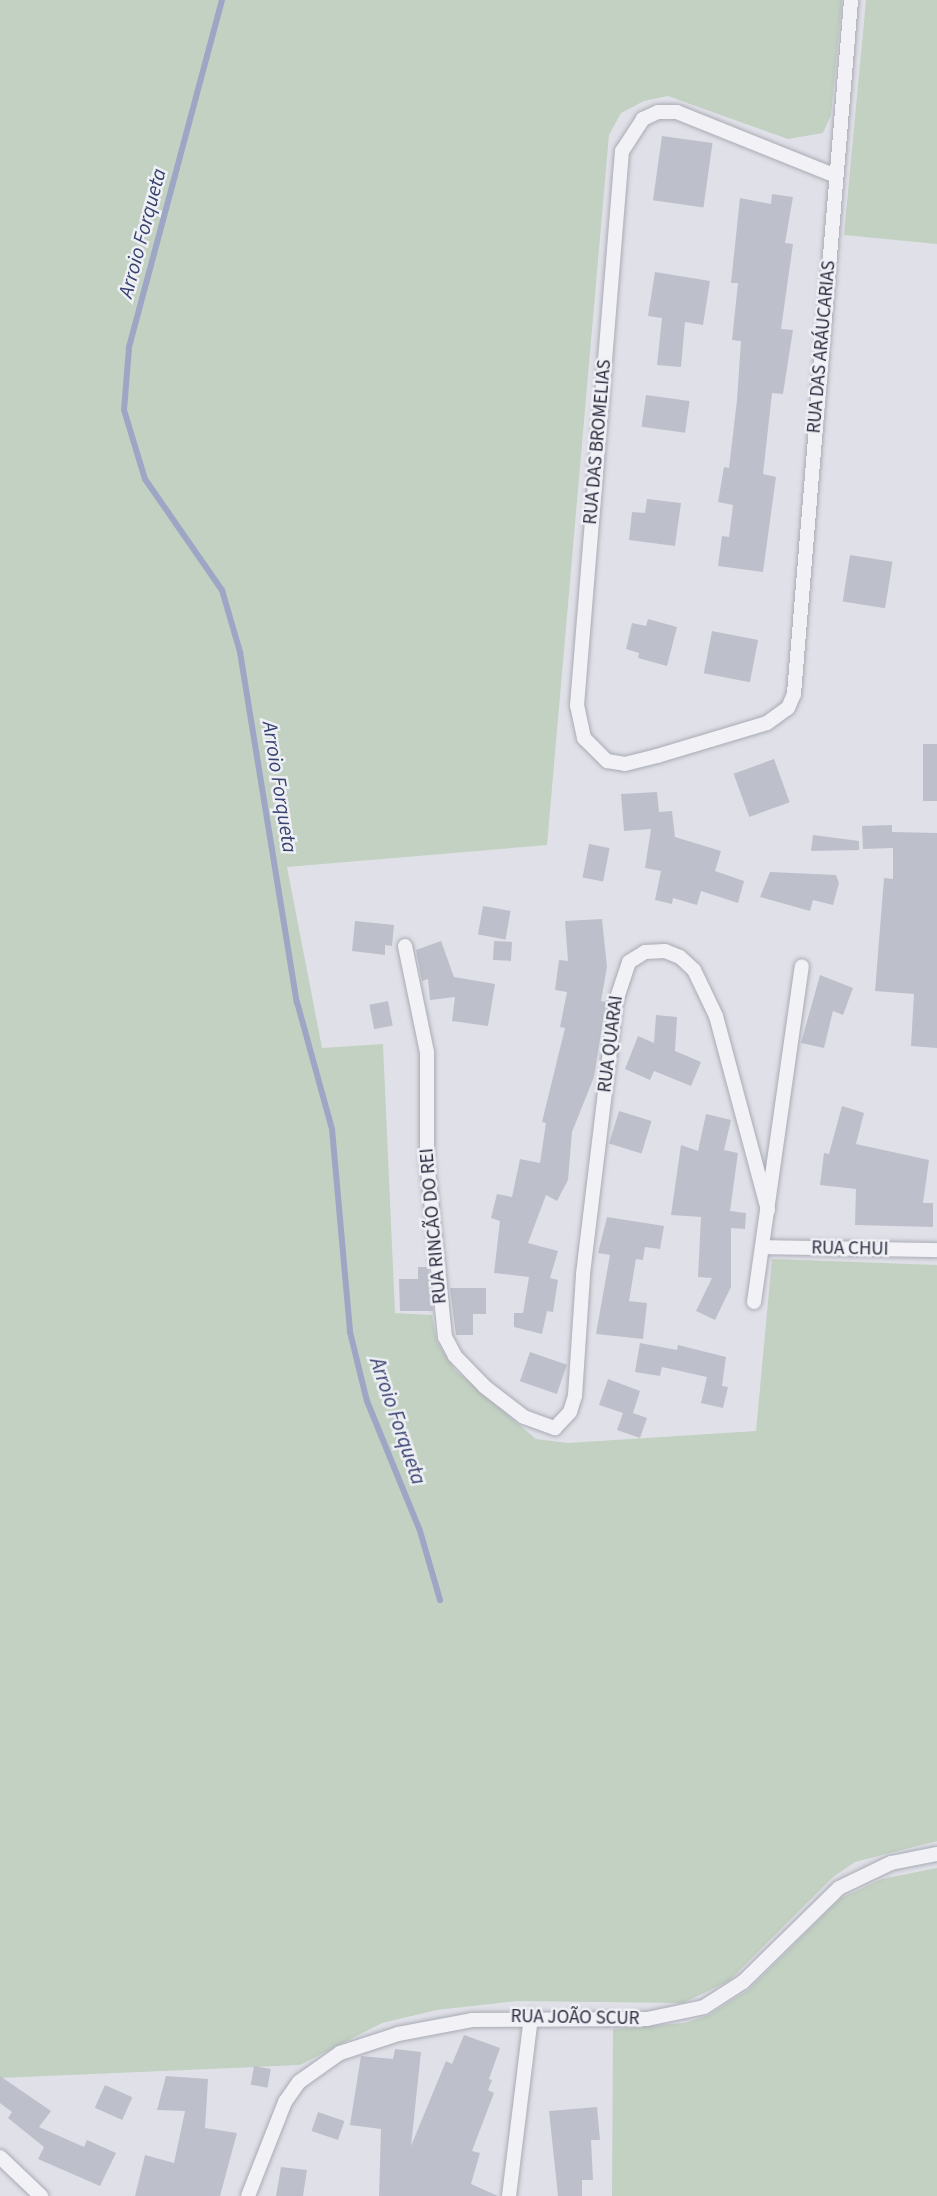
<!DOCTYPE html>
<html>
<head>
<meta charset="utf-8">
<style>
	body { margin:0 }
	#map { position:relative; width:937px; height:2196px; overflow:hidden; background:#e0e1e8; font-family:"Source Sans 3",sans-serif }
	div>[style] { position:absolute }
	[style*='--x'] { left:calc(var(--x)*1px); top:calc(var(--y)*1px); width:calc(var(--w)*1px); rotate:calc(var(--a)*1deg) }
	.green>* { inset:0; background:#c2d1c1 }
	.stream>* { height:6px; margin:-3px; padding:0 3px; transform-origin:3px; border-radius:3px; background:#9da7c5 }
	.building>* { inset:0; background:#bdbfca; transform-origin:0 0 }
	.roads { filter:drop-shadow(0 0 2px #a9abb5) drop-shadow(0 0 2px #a9abb5) }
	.minor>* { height:14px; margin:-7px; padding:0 7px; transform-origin:7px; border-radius:7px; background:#f2f2f6 }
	span { translate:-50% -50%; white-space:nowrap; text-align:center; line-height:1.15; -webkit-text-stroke:5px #eff0f5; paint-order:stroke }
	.street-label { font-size:19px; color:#2a2c3e }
	.water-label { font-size:21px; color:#37426f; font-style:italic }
</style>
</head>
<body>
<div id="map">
	<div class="green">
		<div style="clip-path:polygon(0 0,842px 0,831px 115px,823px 133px,788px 139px,668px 96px,644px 101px,621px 113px,609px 135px,547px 845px,287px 867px,322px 1048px,383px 1044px,395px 1313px,432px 1315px,437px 1342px,455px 1370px,536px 1439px,568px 1443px,756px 1431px,772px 1259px,937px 1265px,937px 1841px,855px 1862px,833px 1877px,729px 1981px,683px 2003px,517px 2001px,437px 2010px,382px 2023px,300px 2065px,0 2078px)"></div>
		<div style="clip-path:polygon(866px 0,937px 0,937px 244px,844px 235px)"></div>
		<div style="clip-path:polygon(937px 1868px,937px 2196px,612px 2196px,613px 2029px,684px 2023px,709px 2015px,748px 1990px,841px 1898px,882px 1879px)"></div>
	</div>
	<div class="stream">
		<div style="--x:222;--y:0;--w:360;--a:105"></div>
		<div style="--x:129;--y:348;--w:62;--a:94.6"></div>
		<div style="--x:124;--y:410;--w:72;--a:73.1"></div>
		<div style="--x:145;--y:479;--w:135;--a:55.3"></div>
		<div style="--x:222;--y:590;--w:65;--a:73.8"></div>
		<div style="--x:240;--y:652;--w:355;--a:80.8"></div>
		<div style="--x:297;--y:1002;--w:132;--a:74.6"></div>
		<div style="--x:332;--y:1129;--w:204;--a:84.9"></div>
		<div style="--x:350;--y:1332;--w:71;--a:76.2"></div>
		<div style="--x:367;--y:1401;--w:140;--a:67.8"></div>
		<div style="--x:420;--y:1531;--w:72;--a:73.8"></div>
	</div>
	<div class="building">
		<div style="left:662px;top:136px;width:51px;height:65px;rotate:8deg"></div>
		<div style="clip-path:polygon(772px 194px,793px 197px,785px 243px,793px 244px,781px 329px,793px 330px,783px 394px,772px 393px,763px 474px,776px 477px,763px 572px,718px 566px,722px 536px,729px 537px,733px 505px,718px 502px,724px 467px,729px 468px,737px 400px,741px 341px,732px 340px,738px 283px,731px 283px,740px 198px,771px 204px)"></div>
		<div style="clip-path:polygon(655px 272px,710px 281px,703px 325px,685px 322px,681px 367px,657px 365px,662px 318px,648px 316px)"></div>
		<div style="left:646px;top:395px;width:44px;height:32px;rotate:8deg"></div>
		<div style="clip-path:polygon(647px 499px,681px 503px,675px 546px,629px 540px,632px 512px,645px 513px)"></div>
		<div style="left:850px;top:555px;width:43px;height:47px;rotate:9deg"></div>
		<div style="clip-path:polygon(648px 619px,677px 627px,667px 666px,638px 658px,639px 653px,626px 649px,632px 623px,646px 626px)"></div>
		<div style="left:712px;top:631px;width:47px;height:43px;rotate:11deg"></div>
		<div style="left:923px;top:744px;width:14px;height:57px"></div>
		<div style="left:774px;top:759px;width:46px;height:43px;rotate:70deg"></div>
		<div style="clip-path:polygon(657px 792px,659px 812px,672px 811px,675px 837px,721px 851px,715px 871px,744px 881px,738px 903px,701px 891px,697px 905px,673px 898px,672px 904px,655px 900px,661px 871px,645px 868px,651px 829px,624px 831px,621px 794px)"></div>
		<div style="clip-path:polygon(892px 825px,892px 832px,937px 833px,937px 1048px,911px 1046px,914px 994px,875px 991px,884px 878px,893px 879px,893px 848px,863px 849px,862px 826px)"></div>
		<div style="clip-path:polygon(813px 835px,859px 841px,859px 850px,811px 851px)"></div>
		<div style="left:589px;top:844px;width:21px;height:34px;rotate:11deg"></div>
		<div style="clip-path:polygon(770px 872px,836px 875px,839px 883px,833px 905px,813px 900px,810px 911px,760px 897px)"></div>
		<div style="left:483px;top:906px;width:28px;height:29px;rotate:10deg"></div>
		<div style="clip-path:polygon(602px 919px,607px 967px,601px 1001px,606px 1002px,594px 1077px,572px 1132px,568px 1180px,557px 1201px,546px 1195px,528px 1243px,558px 1251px,550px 1278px,558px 1280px,553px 1312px,547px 1311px,542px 1334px,514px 1327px,514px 1313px,523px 1313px,529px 1277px,494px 1273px,500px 1221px,491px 1218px,497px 1194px,512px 1197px,520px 1159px,540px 1163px,546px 1123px,542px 1122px,565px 1028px,560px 1027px,567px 992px,555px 990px,559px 960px,568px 961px,565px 921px)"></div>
		<div style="clip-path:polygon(355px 921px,394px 925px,392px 946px,385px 945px,385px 955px,352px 951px)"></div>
		<div style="clip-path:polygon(441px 941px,454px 977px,495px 984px,488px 1026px,452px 1021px,455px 997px,430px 1000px,428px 979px,422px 981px,416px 950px)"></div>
		<div style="left:494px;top:941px;width:18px;height:19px;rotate:3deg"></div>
		<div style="clip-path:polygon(820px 975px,853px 988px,843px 1015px,833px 1011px,824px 1048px,801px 1043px)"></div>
		<div style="left:388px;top:1001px;width:25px;height:19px;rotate:79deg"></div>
		<div style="clip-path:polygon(656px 1015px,677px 1017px,675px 1051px,701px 1062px,691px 1086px,654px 1071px,650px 1080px,625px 1069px,638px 1036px,654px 1043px)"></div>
		<div style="clip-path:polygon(842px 1106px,864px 1113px,856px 1144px,929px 1160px,923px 1203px,933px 1203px,933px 1227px,855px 1225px,856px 1189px,820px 1185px,824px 1153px,829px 1154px)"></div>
		<div style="left:619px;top:1111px;width:34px;height:34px;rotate:17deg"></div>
		<div style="clip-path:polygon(706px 1114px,731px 1120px,724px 1150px,738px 1153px,730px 1211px,746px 1213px,745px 1229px,731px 1228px,731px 1287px,715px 1320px,696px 1311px,712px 1278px,698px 1277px,701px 1217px,671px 1215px,681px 1145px,698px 1151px)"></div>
		<div style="clip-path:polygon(607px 1217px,664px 1226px,660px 1249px,645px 1247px,643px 1260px,636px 1259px,629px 1301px,647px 1303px,643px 1339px,596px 1334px,610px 1255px,598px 1253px)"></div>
		<div style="clip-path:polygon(418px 1267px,428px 1267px,433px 1311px,400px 1311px,399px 1279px,418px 1279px)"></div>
		<div style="clip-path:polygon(450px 1288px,486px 1288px,486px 1314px,473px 1314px,473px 1335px,456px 1335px)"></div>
		<div style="clip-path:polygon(640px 1343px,677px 1350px,678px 1345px,726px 1357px,722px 1386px,728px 1387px,723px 1408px,701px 1403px,707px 1377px,662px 1367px,660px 1376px,635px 1372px)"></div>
		<div style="left:530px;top:1352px;width:39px;height:31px;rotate:19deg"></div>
		<div style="clip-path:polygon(608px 1379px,640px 1391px,633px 1413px,647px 1418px,640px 1438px,617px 1430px,623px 1413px,599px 1405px)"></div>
		<div style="clip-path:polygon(464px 2035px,500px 2048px,489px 2079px,492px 2080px,488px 2090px,494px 2093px,472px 2151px,480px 2153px,471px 2184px,498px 2196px,379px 2196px,381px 2129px,350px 2125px,361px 2056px,393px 2059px,395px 2049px,421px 2052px,411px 2146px,446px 2061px,452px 2064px)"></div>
		<div style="left:254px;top:2066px;width:17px;height:19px;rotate:10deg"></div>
		<div style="clip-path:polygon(0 2076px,51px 2111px,39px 2127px,84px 2147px,87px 2140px,116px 2153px,100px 2186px,38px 2159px,44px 2147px,8px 2118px,12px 2112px,0 2103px)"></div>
		<div style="clip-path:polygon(166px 2076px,208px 2079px,205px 2128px,237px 2133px,220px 2196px,135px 2196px,145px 2155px,174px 2163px,185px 2111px,157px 2110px)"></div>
		<div style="left:105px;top:2085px;width:30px;height:25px;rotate:24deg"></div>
		<div style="clip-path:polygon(597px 2107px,600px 2140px,591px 2140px,593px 2180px,582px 2180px,582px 2196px,558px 2196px,549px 2111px)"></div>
		<div style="left:318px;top:2112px;width:28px;height:20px;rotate:19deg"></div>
		<div style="clip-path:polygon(281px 2167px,307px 2170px,303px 2196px,276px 2196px)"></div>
	</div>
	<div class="roads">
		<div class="minor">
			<div style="--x:836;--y:176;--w:171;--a:-158.1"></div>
			<div style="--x:677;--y:112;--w:19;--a:180"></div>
			<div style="--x:658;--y:112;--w:17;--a:155"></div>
			<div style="--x:643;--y:119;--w:38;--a:123"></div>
			<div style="--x:622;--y:151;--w:556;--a:94.64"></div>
			<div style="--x:577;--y:705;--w:34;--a:78"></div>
			<div style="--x:584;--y:738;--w:33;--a:45"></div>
			<div style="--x:607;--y:761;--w:18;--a:9"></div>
			<div style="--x:625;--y:764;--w:33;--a:-14"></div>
			<div style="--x:657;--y:756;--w:115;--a:-16.7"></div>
			<div style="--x:767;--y:723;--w:26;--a:-36"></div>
			<div style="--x:788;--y:708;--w:15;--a:-67"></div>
			<div style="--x:794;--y:694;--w:696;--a:-85.3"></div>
			<div style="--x:405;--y:946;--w:108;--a:78.3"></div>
			<div style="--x:427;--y:1052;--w:108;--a:90"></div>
			<div style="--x:427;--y:1160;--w:178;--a:84.2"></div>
			<div style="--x:445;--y:1337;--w:21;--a:62"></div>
			<div style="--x:455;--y:1356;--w:43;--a:45.9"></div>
			<div style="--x:485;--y:1387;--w:49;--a:37.6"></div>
			<div style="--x:524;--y:1417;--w:33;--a:20"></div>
			<div style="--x:555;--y:1428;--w:22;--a:-47"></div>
			<div style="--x:570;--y:1412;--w:17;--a:-73"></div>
			<div style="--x:575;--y:1396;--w:122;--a:-86.2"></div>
			<div style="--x:583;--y:1274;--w:275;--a:-83.1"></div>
			<div style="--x:616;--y:1001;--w:41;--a:-71.6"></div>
			<div style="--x:629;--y:962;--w:19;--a:-32"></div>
			<div style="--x:645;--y:952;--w:20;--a:-3"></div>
			<div style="--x:665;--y:951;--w:16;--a:22"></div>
			<div style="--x:680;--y:957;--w:19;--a:43"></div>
			<div style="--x:694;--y:970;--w:51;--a:64.4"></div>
			<div style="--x:716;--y:1016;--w:201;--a:75"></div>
			<div style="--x:763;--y:1247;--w:174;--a:1"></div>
			<div style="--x:754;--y:1302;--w:339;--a:-81.9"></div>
			<div style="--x:0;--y:2157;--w:57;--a:43.6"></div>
			<div style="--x:248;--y:2196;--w:101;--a:-68.5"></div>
			<div style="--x:285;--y:2102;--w:24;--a:-55"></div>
			<div style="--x:299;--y:2082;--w:50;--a:-35.3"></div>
			<div style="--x:340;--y:2053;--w:61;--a:-18.1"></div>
			<div style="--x:398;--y:2034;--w:75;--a:-10.7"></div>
			<div style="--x:472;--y:2020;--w:175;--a:-0.3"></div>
			<div style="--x:647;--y:2019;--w:58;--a:-11.9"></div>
			<div style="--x:704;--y:2007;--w:46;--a:-32.7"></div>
			<div style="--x:743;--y:1982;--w:134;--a:-44.4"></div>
			<div style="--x:839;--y:1888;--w:58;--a:-25.7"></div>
			<div style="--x:891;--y:1863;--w:47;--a:-11.1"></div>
			<div style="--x:509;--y:2196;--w:181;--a:-83"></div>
		</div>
	</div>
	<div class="street-label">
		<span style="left:822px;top:347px;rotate:-85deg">RUA DAS ARÁUCARIAS</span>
		<span style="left:598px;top:442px;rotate:-85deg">RUA DAS BROMELIAS</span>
		<span style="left:611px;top:1044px;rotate:-83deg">RUA QUARAI</span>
		<span style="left:434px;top:1226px;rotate:-95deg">RUA RINCÃO DO REI</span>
		<span style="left:850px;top:1249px;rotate:1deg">RUA CHUI</span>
		<span style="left:575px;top:2018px;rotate:1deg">RUA JOÃO SCUR</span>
	</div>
	<div class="water-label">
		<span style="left:142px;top:233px;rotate:-75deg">Arroio Forqueta</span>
		<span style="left:280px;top:787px;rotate:81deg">Arroio Forqueta</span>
		<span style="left:398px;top:1421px;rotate:71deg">Arroio Forqueta</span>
	</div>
</div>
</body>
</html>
